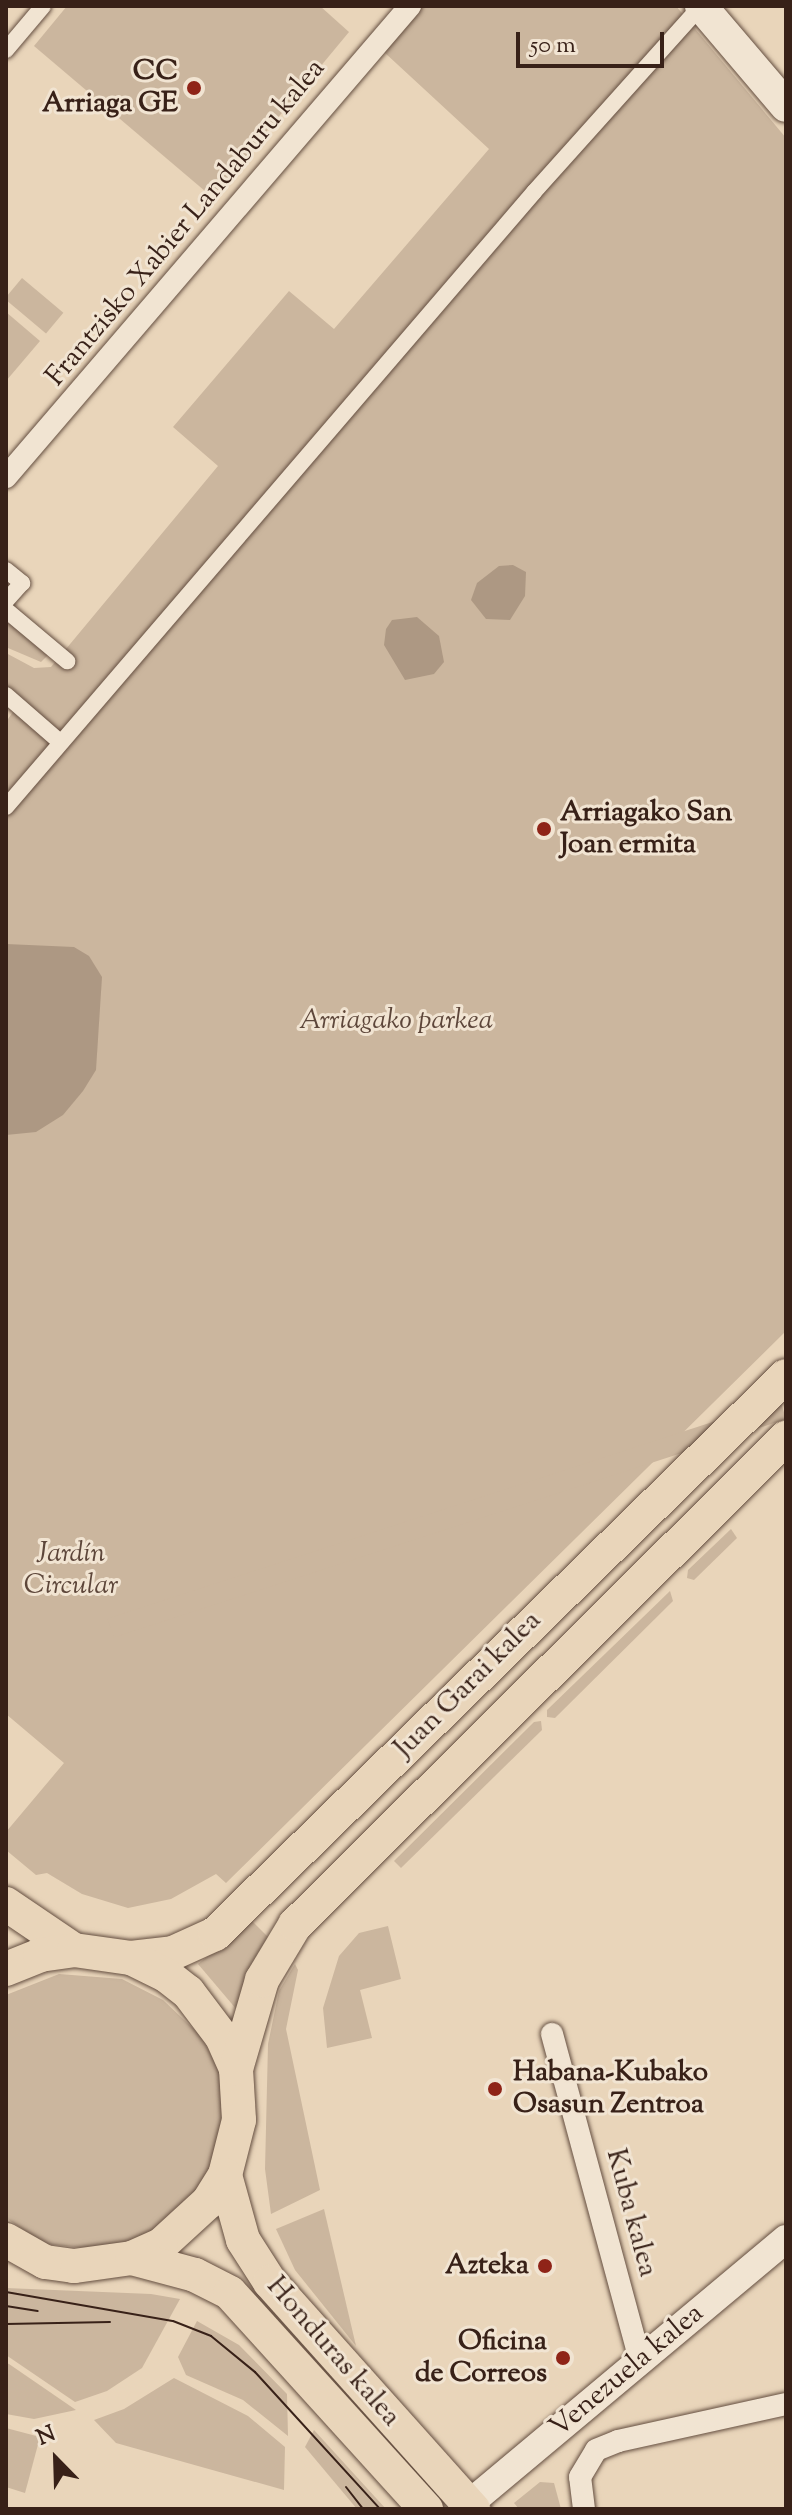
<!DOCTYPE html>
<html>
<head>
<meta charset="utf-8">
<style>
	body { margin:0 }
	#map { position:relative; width:792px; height:2515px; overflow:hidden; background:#e9d5ba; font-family:"Sorts Mill Goudy",serif }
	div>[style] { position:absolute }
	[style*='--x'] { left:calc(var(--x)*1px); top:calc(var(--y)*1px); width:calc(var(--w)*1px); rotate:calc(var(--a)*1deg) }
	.green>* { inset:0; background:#cbb69e; transform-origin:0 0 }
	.water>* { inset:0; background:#ad9883 }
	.roads { filter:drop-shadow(0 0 2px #644e40) drop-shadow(0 0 2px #644e40) }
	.pedestrian>* { height:16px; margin:-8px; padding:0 8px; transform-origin:8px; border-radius:8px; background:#f1e4d2 }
	.minor>* { height:22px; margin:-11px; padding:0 11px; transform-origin:11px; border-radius:11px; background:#f1e4d2 }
	.tertiary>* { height:28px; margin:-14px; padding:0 14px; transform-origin:14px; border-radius:14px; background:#f1e4d2 }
	.secondary>* { height:32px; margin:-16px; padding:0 16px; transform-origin:16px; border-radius:16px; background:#f1e4d2 }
	.primary>* { height:34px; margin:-17px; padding:0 17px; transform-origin:17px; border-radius:17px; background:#e9d5ba }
	.tram>* { height:2px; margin:-1px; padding:0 1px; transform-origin:1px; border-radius:1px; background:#382118 }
	.dots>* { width:22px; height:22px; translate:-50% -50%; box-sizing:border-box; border:4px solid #f1e4d2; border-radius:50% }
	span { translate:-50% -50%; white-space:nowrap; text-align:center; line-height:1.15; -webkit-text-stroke:6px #f1e4d2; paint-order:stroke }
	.poi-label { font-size:28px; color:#382118; font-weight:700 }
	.right { translate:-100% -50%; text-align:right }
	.left { translate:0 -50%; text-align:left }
	.street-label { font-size:28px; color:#382118 }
	.park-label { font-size:28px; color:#5d463a; font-style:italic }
	.frame { position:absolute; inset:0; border:8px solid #382118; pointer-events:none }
	.north { position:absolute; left:16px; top:2419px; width:80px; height:80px; -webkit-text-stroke:6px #f1e4d2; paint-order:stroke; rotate:337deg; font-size:22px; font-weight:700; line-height:32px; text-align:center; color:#382118 }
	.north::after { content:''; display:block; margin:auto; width:28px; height:36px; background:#382118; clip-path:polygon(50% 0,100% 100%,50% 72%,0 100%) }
	.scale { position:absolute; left:516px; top:32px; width:148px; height:36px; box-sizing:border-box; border:4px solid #382118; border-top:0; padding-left:10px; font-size:24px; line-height:28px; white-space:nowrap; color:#382118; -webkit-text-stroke:6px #f1e4d2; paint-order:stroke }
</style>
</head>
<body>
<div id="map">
	<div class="green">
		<div style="clip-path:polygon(67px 6px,320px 6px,349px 32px,212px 197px,34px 46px)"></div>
		<div style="clip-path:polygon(422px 6px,676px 6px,786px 138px,786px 1331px,226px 1883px,216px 1874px,171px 1899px,128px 1908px,82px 1894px,47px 1873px,36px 1875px,6px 1850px,6px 1832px,64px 1763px,6px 1714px,6px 722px,19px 703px,6px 691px,6px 653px,34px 668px,51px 667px,218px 466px,173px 427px,289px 291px,334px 329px,489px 149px,384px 52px)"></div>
		<div style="left:22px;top:278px;width:54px;height:27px;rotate:40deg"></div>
		<div style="clip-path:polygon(6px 312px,40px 341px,6px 381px)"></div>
		<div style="clip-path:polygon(6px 617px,50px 653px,41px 662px,8px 648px)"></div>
		<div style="left:780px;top:1400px;width:20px;height:707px;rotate:72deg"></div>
		<div style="clip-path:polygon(731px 1529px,737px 1538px,694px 1580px,687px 1578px,688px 1570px)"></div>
		<div style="clip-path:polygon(670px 1591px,673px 1601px,555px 1718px,547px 1717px,547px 1710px)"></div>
		<div style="clip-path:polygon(541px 1721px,542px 1730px,401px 1868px,394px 1861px,534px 1722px)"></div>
		<div style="clip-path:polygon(252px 1921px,269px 1938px,237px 2010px,198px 1964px)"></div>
		<div style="clip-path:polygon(388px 1926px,401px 1979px,360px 1990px,372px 2038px,327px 2048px,323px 2008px,339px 1956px,359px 1933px)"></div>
		<div style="clip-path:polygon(295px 1964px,298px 1970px,286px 2029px,320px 2190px,271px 2214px,265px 2169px,268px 2044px,279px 1991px)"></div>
		<div style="clip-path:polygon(59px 1974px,122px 1979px,163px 2000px,201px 2036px,220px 2072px,224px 2114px,217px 2154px,200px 2189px,161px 2228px,106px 2250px,45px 2244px,6px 2218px,6px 1995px)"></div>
		<div style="clip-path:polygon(324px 2209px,356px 2346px,295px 2270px,276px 2229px)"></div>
		<div style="clip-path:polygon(6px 2288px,151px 2294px,180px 2299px,142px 2368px,107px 2391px,75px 2402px,6px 2355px)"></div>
		<div style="clip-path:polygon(197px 2321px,239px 2345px,287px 2394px,288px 2436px,243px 2400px,186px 2375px,178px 2357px)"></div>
		<div style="clip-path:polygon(6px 2363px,9px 2364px,76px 2410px,34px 2419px,6px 2414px)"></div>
		<div style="clip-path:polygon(174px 2378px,248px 2416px,285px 2447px,284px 2490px,116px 2443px,94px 2420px,124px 2409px)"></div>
		<div style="clip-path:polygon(6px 2428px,40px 2437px,25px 2493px,6px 2487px)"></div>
		<div style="clip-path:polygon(314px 2430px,386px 2509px,357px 2509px,305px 2447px)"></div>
		<div style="clip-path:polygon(540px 2482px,554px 2483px,561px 2509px,519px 2509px,514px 2503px)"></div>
	</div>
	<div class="water">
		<div style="clip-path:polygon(513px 565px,526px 572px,525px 596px,510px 620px,486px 619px,471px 600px,477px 583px,499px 566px)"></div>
		<div style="clip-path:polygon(417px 617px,439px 636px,444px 662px,434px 674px,405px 680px,384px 645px,386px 629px,392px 620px)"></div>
		<div style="clip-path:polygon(6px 944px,74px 947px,89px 956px,102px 977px,96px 1070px,83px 1091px,63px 1115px,36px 1132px,6px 1135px)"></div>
	</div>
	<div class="roads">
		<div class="pedestrian">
			<div style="--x:6;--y:50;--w:57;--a:-49.9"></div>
			<div style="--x:6;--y:570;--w:21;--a:39"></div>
			<div style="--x:22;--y:583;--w:24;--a:132"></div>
			<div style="--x:6;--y:610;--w:80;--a:39.9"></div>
			<div style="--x:6;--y:695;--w:72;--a:41"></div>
			<div style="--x:6;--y:807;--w:811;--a:-49.35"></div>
			<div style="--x:534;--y:192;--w:237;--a:-48.1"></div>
		</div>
		<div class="minor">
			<div style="--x:6;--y:477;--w:621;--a:-49.38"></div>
			<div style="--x:552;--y:2034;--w:339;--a:74.9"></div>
			<div style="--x:584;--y:2509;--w:32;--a:-97"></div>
			<div style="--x:580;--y:2477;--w:31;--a:-59"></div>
			<div style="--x:596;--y:2450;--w:24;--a:-22"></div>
			<div style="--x:618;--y:2441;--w:172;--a:-12.4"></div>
		</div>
		<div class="tertiary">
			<div style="--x:469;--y:2504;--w:413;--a:-39.9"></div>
		</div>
		<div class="secondary">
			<div style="--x:701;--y:6;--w:131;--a:49.6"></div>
		</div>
		<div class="primary">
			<div style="--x:6;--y:1904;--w:82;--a:34.1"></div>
			<div style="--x:131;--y:1958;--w:42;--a:-6.8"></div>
			<div style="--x:173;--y:1953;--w:46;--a:-24.3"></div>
			<div style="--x:215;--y:1934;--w:798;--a:-44.34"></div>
			<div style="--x:6;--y:1969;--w:37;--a:-22"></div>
			<div style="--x:40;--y:1955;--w:34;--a:-8"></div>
			<div style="--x:74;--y:1950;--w:58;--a:8"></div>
			<div style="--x:131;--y:1958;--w:39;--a:26"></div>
			<div style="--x:166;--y:1975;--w:28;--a:38"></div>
			<div style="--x:188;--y:1992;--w:56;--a:52.9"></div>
			<div style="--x:222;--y:2037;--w:35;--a:66"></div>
			<div style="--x:236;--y:2069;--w:51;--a:86.6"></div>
			<div style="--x:239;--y:2120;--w:57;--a:104.3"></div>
			<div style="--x:225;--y:2175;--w:32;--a:122"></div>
			<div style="--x:208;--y:2202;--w:64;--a:137.5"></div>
			<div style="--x:161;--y:2245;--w:32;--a:156"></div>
			<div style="--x:132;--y:2258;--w:59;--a:172.1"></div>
			<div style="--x:74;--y:2266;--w:29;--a:-172"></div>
			<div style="--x:45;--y:2262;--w:45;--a:-150.6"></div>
			<div style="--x:236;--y:2069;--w:93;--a:-73.7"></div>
			<div style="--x:262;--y:1980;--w:64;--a:-59"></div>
			<div style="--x:295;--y:1925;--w:692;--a:-44.77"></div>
			<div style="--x:225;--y:2175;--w:67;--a:74.5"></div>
			<div style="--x:243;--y:2240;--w:50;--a:57.3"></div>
			<div style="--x:270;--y:2282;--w:305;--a:48.2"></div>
			<div style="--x:132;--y:2258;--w:65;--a:15.1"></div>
			<div style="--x:195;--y:2275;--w:39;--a:27"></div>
			<div style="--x:230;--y:2293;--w:292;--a:47.8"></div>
		</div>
	</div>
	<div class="tram">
		<div style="--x:6;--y:2292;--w:169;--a:9.9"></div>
		<div style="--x:173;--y:2321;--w:41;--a:21.5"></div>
		<div style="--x:211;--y:2336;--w:57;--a:39.3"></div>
		<div style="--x:255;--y:2372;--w:185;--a:47.6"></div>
		<div style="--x:6;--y:2306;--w:32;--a:9"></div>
		<div style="--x:6;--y:2324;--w:104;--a:-1.1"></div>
		<div style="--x:346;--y:2487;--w:28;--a:52"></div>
	</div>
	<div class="dots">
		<div style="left:194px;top:88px;background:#8f2418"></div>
		<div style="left:544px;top:829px;background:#8f2418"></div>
		<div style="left:495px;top:2089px;background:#8f2418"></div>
		<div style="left:545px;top:2266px;background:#8f2418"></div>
		<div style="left:563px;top:2358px;background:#8f2418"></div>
	</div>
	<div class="poi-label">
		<span class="right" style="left:178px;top:88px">CC<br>Arriaga GE</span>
		<span class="left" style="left:560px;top:829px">Arriagako San<br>Joan ermita</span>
		<span class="left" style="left:513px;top:2089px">Habana-Kubako<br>Osasun Zentroa</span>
		<span class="right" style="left:529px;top:2266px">Azteka</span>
		<span class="right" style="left:547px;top:2358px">Oficina<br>de Correos</span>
	</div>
	<div class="street-label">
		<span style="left:186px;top:223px;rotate:-50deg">Frantzisko Xabier Landaburu kalea</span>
		<span style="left:468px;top:1685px;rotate:-45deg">Juan Garai kalea</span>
		<span style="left:631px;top:2213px;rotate:75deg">Kuba kalea</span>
		<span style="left:333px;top:2352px;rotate:49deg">Honduras kalea</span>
		<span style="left:627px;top:2371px;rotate:-40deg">Venezuela kalea</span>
	</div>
	<div class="park-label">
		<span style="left:396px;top:1021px">Arriagako parkea</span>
		<span style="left:71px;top:1570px">Jardín<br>Circular</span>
	</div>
	<div class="frame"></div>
	<div class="north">N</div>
	<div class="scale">50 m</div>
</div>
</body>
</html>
